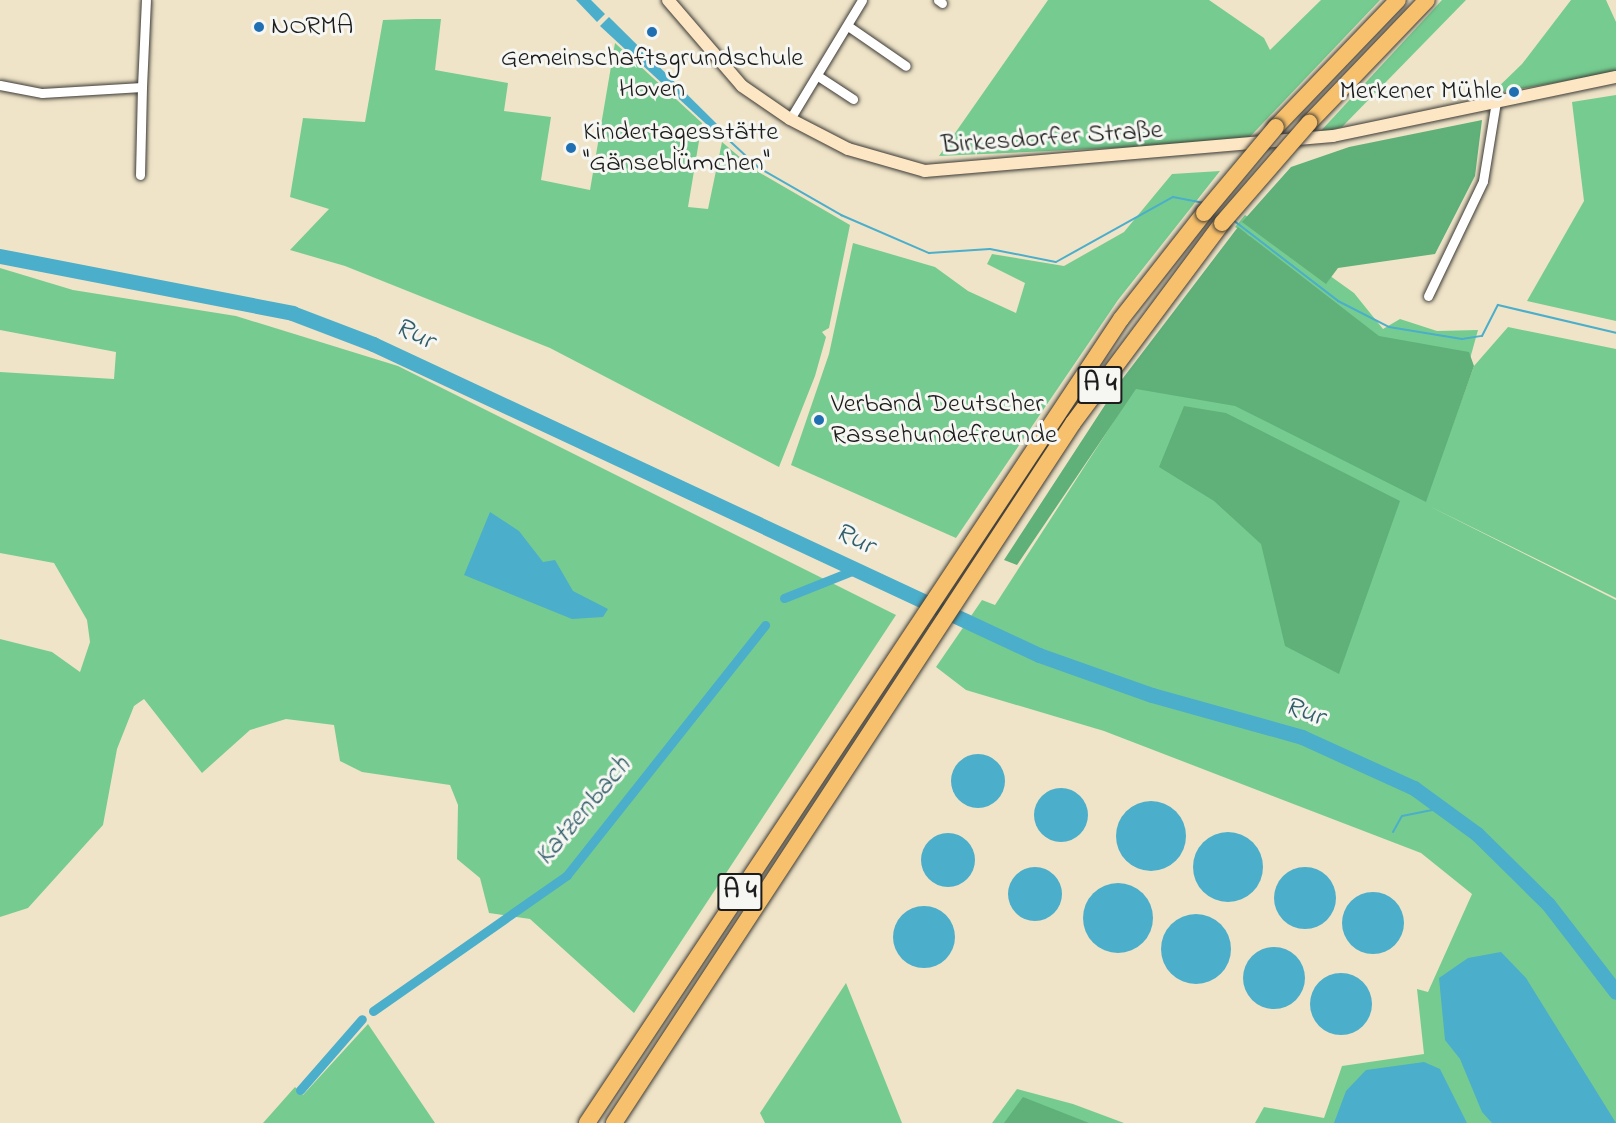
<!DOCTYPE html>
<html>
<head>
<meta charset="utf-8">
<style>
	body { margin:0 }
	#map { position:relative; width:1616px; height:1123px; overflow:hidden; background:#efe4c8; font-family:"Indie Flower",sans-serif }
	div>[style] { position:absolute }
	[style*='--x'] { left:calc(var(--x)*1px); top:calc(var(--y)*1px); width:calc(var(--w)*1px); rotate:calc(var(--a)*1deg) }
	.green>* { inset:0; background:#76cc90 }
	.forest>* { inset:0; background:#60b07a }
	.water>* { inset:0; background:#4baeca }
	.round { border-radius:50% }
	.stream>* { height:2px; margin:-1px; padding:0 1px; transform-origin:1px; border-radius:1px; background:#4baeca }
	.canal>* { height:9px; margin:-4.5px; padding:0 4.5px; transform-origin:4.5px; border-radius:4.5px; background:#4baeca }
	.river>* { height:15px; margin:-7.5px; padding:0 7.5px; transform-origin:7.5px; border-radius:7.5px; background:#4baeca }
	.roads { filter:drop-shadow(0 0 2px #3c3a36) drop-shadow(0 0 2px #3c3a36) }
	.minor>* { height:9px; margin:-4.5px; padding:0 4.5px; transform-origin:4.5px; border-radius:4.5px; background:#fff }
	.secondary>* { height:12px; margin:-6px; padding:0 6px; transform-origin:6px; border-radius:6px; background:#fce6c4 }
	.motorway>* { height:16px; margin:-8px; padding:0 8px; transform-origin:8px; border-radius:8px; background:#f7c06c }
	.bridges { filter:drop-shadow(0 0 2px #3c3a36) drop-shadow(0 0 2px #3c3a36) }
	.motorway-bridge>* { height:16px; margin:-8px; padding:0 8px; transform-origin:8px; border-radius:8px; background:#f7c06c }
	.dots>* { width:16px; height:16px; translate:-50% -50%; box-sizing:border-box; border:3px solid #f6f6f2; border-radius:50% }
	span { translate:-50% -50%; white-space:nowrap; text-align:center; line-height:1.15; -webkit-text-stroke:6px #f6f6f2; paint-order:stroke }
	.shield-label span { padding:2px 4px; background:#f6f6f2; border:2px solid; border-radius:4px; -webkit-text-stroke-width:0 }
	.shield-label { font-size:26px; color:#1c1c1c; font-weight:700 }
	.poi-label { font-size:27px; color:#1c1c1c }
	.left { translate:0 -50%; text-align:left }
	.right { translate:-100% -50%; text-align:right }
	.street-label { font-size:27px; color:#1c1c1c }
	.water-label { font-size:28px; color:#315e6a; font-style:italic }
</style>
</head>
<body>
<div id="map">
	<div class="green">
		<div style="clip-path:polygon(1048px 0,1209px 0,1264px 38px,1270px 50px,1321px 0,1380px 0,1245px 142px,939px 156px)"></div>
		<div style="clip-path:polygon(1442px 0,1466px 0,1342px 127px,1318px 134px)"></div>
		<div style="clip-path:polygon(1571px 0,1606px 0,1616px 22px,1616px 72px,1491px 94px,1522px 64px)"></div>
		<div style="clip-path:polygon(415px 19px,441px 19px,435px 70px,508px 83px,504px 111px,551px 117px,541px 180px,590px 190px,615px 43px,702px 123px,688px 207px,708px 209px,722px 142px,755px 170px,850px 225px,829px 328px,822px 332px,826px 337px,815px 376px,779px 467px,550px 348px,345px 266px,290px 250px,329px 209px,290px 197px,303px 118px,365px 122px,383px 20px)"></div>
		<div style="clip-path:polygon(1616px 95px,1616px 321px,1527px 301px,1584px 201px,1572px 102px)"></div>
		<div style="clip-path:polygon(1220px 171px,1118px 300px,956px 538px,791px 465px,829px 354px,853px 243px,935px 267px,968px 291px,1016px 313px,1025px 283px,987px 264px,992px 254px,1064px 266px,1124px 232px,1172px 174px)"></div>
		<div style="clip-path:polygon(1245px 215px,1354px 293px,1383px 329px,1400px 319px,1437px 331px,1478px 330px,1448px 438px,1474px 366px,1508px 327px,1616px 349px,1616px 598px,1429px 506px,1616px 600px,1616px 1123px,1255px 1123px,1264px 1107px,1324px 1118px,1342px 1066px,1424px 1054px,1417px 989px,1428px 992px,1472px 894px,1421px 853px,1104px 731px,966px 690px,936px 667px,982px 600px,995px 605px,1136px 387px,1250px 236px,1235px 227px)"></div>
		<div style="clip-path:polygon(0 268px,73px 290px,236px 316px,398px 366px,896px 615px,634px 1013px,530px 919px,489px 913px,480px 878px,457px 859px,458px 805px,450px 785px,362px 772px,340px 761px,334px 725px,286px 719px,250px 730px,202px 773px,144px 699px,134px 706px,117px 749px,103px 825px,28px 908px,0 917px,0 639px,52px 652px,80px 672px,90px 642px,87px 620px,54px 563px,0 553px,0 372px,114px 379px,116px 352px,0 330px)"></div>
		<div style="clip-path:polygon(846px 983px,902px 1123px,765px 1123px,760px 1113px)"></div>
		<div style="clip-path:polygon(368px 1024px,435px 1123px,263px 1123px,295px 1087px,303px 1095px)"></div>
		<div style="clip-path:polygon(1017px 1089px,1073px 1104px,1124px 1123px,992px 1123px)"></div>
	</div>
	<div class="forest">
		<div style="clip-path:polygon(1482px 120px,1475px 176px,1435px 254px,1338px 268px,1326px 284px,1242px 222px,1291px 167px,1349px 147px)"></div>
		<div style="clip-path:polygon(1238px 227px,1379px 336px,1469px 352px,1474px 366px,1426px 502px,1235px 406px,1136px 389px,1017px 565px,1004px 560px,1120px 382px)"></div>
		<div style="clip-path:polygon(1184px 406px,1226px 413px,1400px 501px,1339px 674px,1285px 646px,1261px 544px,1214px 501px,1159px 467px)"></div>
		<div style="clip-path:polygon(1023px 1097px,1089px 1123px,1004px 1123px)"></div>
	</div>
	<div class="water">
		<div style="clip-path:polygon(576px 0,591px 0,605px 14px,597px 22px)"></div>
		<div style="clip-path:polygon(609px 17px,722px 129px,717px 134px,600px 26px)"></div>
		<div style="clip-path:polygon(490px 512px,519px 531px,543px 562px,555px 560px,573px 591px,608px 609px,603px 617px,572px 619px,464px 575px)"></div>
		<div class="round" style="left:951px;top:754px;width:54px;height:54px"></div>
		<div class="round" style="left:1034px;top:788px;width:54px;height:54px"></div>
		<div class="round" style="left:1116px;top:801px;width:70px;height:70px"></div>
		<div class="round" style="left:1193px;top:832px;width:70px;height:70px"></div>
		<div class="round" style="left:921px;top:833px;width:54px;height:54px"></div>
		<div class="round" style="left:1008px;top:867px;width:54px;height:54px"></div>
		<div class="round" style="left:1274px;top:867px;width:62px;height:62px"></div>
		<div class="round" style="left:1083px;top:883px;width:70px;height:70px"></div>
		<div class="round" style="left:1342px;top:892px;width:62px;height:62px"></div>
		<div class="round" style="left:893px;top:906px;width:62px;height:62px"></div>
		<div class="round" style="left:1161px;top:914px;width:70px;height:70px"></div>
		<div class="round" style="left:1243px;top:947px;width:62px;height:62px"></div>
		<div style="clip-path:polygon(1501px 952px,1526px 978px,1616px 1123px,1492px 1123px,1482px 1112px,1460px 1059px,1445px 1040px,1439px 978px,1468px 958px)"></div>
		<div class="round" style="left:1310px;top:973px;width:62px;height:62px"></div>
		<div style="clip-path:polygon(1424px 1062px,1440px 1069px,1467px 1123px,1334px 1123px,1346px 1091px,1366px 1070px)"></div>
	</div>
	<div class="stream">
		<div style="--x:719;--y:131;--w:54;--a:42.8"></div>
		<div style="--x:759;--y:168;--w:95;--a:29.8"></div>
		<div style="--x:841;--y:215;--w:96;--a:23.4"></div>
		<div style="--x:929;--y:253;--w:61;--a:-3.8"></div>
		<div style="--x:990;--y:249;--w:67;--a:11.1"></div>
		<div style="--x:1056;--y:262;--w:134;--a:-29.1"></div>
		<div style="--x:1173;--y:197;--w:33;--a:11"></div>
		<div style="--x:1233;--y:220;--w:133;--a:37.6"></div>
		<div style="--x:1338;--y:301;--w:57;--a:27"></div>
		<div style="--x:1389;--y:327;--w:74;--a:9.3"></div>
		<div style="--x:1462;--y:339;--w:20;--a:-9"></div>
		<div style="--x:1482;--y:336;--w:35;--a:-63"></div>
		<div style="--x:1498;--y:305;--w:121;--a:13.3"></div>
		<div style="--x:1393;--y:832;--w:18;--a:-61"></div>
		<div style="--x:1402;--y:816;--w:41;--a:-11.3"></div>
	</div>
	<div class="canal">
		<div style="--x:784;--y:598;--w:79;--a:-21.7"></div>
		<div style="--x:373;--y:1011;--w:237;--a:-35"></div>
		<div style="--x:567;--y:875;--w:319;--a:-51.6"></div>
		<div style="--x:300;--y:1090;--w:94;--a:-48.9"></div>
	</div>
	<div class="river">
		<div style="--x:0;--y:256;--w:298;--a:11"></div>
		<div style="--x:292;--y:313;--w:87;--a:20.9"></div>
		<div style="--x:373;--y:344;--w:735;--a:25.03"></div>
		<div style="--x:1039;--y:655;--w:120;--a:19.5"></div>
		<div style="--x:1152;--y:695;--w:156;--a:15.6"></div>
		<div style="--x:1302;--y:737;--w:123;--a:24.5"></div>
		<div style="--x:1414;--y:788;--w:78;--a:36.1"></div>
		<div style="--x:1477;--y:834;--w:100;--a:44.6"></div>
		<div style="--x:1548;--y:904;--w:111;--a:52.3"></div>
	</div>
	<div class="roads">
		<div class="minor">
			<div style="--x:938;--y:0;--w:5;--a:37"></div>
			<div style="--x:848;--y:26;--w:70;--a:34.6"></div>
			<div style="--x:818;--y:76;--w:42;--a:33.3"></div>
			<div style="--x:0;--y:85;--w:43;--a:10.8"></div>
			<div style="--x:42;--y:93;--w:100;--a:-3.4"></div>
			<div style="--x:142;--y:87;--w:87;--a:-87.4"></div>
			<div style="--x:790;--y:119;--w:139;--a:-58.8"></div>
			<div style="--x:140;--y:175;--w:88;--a:-88.7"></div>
			<div style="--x:1428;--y:296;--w:127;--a:-64.4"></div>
			<div style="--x:1483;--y:181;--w:80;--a:-80.7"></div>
		</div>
		<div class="secondary">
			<div style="--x:668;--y:0;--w:113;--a:49.3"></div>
			<div style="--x:742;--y:86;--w:58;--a:34.5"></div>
			<div style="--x:790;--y:119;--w:65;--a:27.3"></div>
			<div style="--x:848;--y:149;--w:80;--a:15.9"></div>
			<div style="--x:925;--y:171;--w:409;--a:-4.9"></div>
			<div style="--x:1333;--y:136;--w:289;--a:-11.8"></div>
		</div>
		<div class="motorway">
			<div style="--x:1309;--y:123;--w:170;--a:-46.2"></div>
			<div style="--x:1276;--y:127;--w:176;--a:-46.2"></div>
			<div style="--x:587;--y:1123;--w:965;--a:-56.41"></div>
			<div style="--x:1121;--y:319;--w:135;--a:-51.9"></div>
			<div style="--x:614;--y:1123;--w:837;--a:-56.75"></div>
			<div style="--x:1073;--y:423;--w:249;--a:-53.3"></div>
		</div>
	</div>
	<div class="bridges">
		<div class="motorway-bridge">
			<div style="--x:1204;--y:213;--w:112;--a:-50.1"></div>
			<div style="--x:1222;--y:223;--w:133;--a:-49"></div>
		</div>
	</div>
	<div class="dots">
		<div style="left:259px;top:27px;background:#1f6fb2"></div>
		<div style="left:652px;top:32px;background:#1f6fb2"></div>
		<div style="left:1514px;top:92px;background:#1f6fb2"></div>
		<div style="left:571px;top:148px;background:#1f6fb2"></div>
		<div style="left:819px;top:420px;background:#1f6fb2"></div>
	</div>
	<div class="shield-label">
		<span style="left:1100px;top:385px">A 4</span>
		<span style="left:740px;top:892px">A 4</span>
	</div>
	<div class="poi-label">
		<span class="left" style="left:271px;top:27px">NORMA</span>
		<span style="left:652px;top:74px">Gemeinschaftsgrundschule<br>Hoven</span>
		<span class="right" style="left:1502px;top:92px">Merkener Mühle</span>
		<span class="left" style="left:583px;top:148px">Kindertagesstätte<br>"Gänseblümchen"</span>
		<span class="left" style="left:831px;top:420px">Verband Deutscher<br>Rassehundefreunde</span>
	</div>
	<div class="street-label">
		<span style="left:1052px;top:138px;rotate:-4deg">Birkesdorfer Straße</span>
	</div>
	<div class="water-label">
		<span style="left:414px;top:335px;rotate:25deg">Rur</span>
		<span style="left:854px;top:540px;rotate:25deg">Rur</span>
		<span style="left:1304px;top:713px;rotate:19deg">Rur</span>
		<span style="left:584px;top:812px;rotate:-50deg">Katzenbach</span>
	</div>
</div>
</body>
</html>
